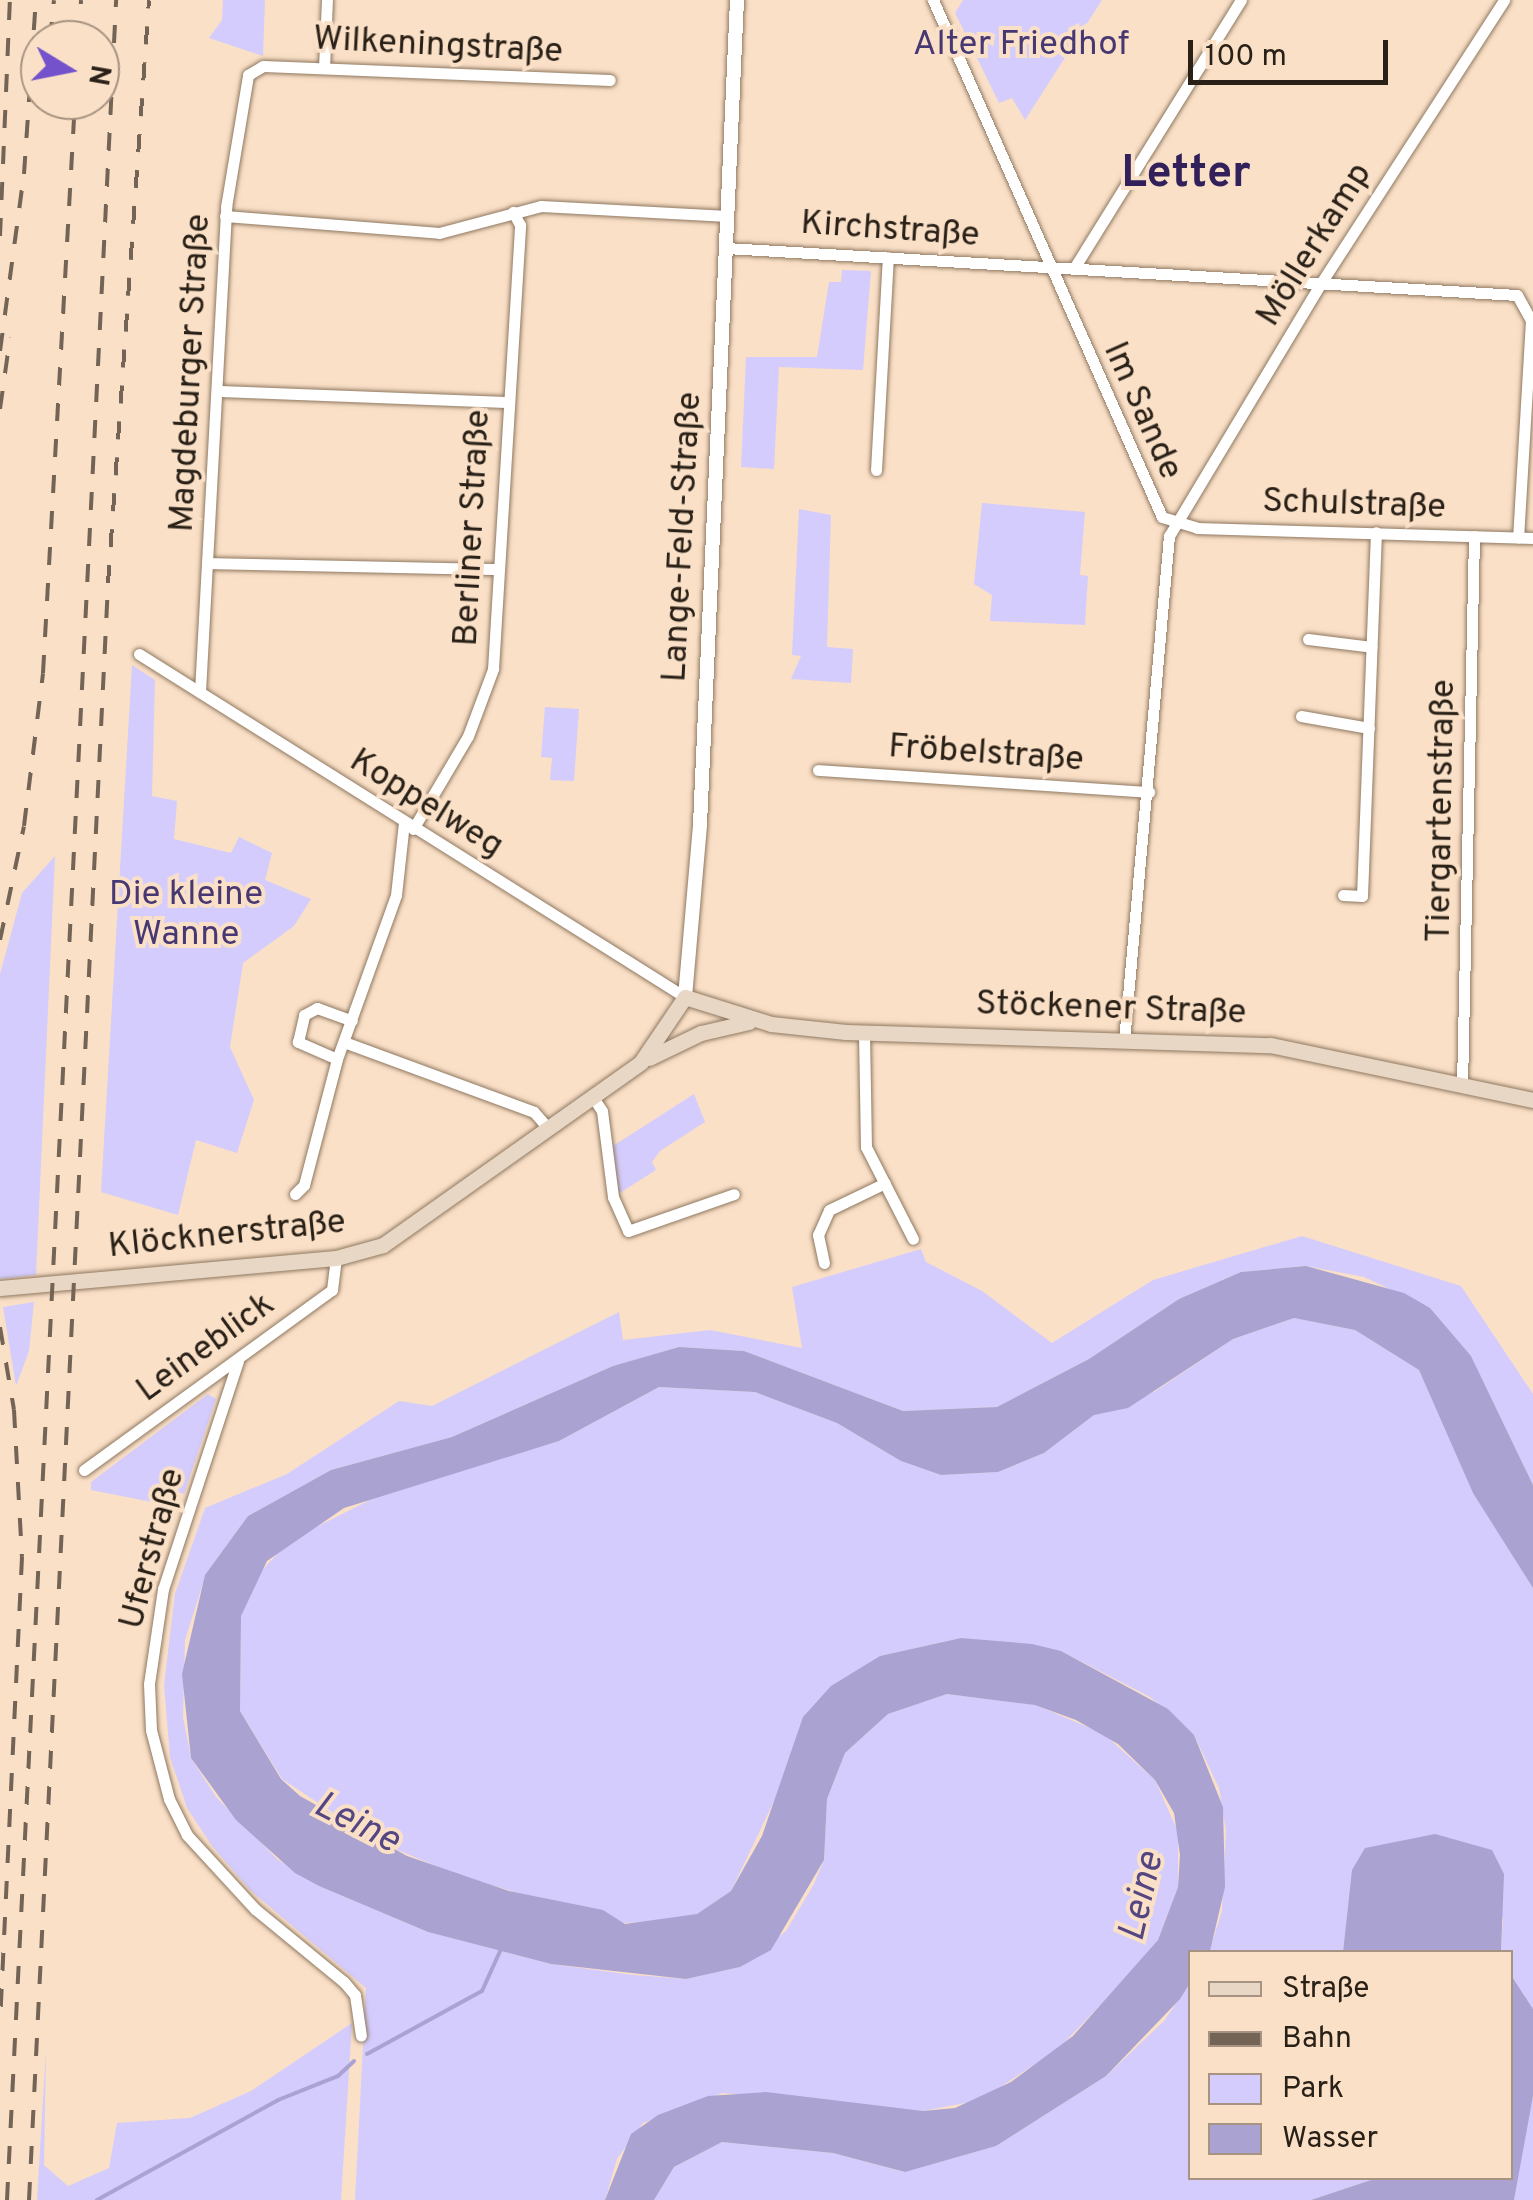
<!DOCTYPE html>
<html>
<head>
<meta charset="utf-8">
<style>
	body { margin:0 }
	#map { position:relative; width:1533px; height:2200px; overflow:hidden; background:#fae0c7; font-family:Overpass,sans-serif }
	div>[style] { position:absolute }
	[style*='--x'] { left:calc(var(--x)*1px); top:calc(var(--y)*1px); width:calc(var(--w)*1px); rotate:calc(var(--a)*1deg) }
	.green>* { inset:0; background:#d4ccfd }
	.water>* { inset:0; background:#aaa2d1 }
	.stream>* { height:4px; margin:-2px; padding:0 2px; transform-origin:2px; border-radius:2px; background:#aaa2d1 }
	.roads { filter:drop-shadow(0 0 2px #8f7861) drop-shadow(0 0 2px #8f7861) }
	.minor>* { height:11px; margin:-5.5px; padding:0 5.5px; transform-origin:5.5px; border-radius:5.5px; background:#fff }
	.tertiary>* { height:14px; margin:-7px; padding:0 7px; transform-origin:7px; border-radius:7px; background:#fff }
	.secondary>* { height:15px; margin:-7.5px; padding:0 7.5px; transform-origin:7.5px; border-radius:7.5px; background:#e8d7c4 }
	.rail>* { height:4px; margin-top:-2px; transform-origin:0; background:repeating-linear-gradient(90deg,#736456 0 18px,transparent 0 36px) }
	span { translate:-50% -50%; white-space:nowrap; text-align:center; line-height:1.15; -webkit-text-stroke:8px #fae0c7; paint-order:stroke }
	.park-label { font-size:35px; color:#473873 }
	.street-label { font-size:35px; color:#292017 }
	.water-label { font-size:38px; color:#544682; font-style:italic }
	.district-label { font-size:45px; color:#31205a; font-weight:700 }
	.legend { position:absolute; left:1188px; top:1950px; width:325px; height:230px; box-sizing:border-box; background:#fae0c7; border:2px solid #a69381; margin:0; padding:12px 18px; list-style:none; font-size:30px; color:#292017 }
	.legend li { display:flex; align-items:center; gap:20px; height:50px }
	.legend b { width:50px; border:2px solid #a69381 }
	.north { position:absolute; left:20px; top:20px; width:100px; height:100px; box-sizing:border-box; background:#fae0c7; border:2px solid #a69381; border-radius:50%; rotate:100deg; font-size:28px; font-weight:700; line-height:40px; text-align:center; color:#292017 }
	.north::after { content:''; display:block; margin:auto; width:35px; height:45px; background:#7452cb; clip-path:polygon(50% 0,100% 100%,50% 72%,0 100%) }
	.scale { position:absolute; left:1188px; top:40px; width:200px; height:45px; box-sizing:border-box; border:5px solid #292017; border-top:0; padding-left:12px; font-size:30px; line-height:35px; white-space:nowrap; color:#292017; -webkit-text-stroke:8px #fae0c7; paint-order:stroke }
</style>
</head>
<body>
<div id="map">
	<div class="green">
		<div style="clip-path:polygon(223px 0,265px 0,263px 56px,209px 38px,222px 20px)"></div>
		<div style="clip-path:polygon(963px 0,1102px 0,1025px 120px,1012px 98px,999px 103px,955px 13px)"></div>
		<div style="clip-path:polygon(842px 270px,871px 271px,863px 370px,779px 367px,774px 469px,741px 467px,746px 357px,817px 357px,829px 282px,841px 282px)"></div>
		<div style="clip-path:polygon(982px 503px,1085px 512px,1080px 575px,1088px 576px,1085px 625px,990px 621px,992px 595px,974px 584px)"></div>
		<div style="clip-path:polygon(799px 509px,831px 515px,827px 647px,853px 649px,851px 683px,791px 679px,801px 656px,792px 655px)"></div>
		<div style="clip-path:polygon(132px 665px,155px 680px,152px 796px,177px 801px,174px 839px,231px 853px,239px 837px,272px 853px,265px 880px,311px 899px,294px 926px,243px 963px,230px 1047px,254px 1100px,237px 1153px,196px 1140px,178px 1215px,101px 1192px)"></div>
		<div style="clip-path:polygon(545px 707px,579px 709px,574px 781px,550px 780px,552px 758px,541px 757px)"></div>
		<div style="clip-path:polygon(55px 856px,36px 1275px,0 1279px,0 974px,22px 893px)"></div>
		<div style="clip-path:polygon(694px 1094px,705px 1122px,660px 1151px,652px 1162px,656px 1170px,618px 1194px,613px 1146px)"></div>
		<div style="clip-path:polygon(1302px 1236px,1461px 1286px,1533px 1394px,1533px 1485px,1471px 1357px,1430px 1308px,1364px 1277px,1306px 1266px,1241px 1272px,1179px 1299px,1089px 1359px,997px 1407px,903px 1411px,744px 1351px,679px 1347px,613px 1366px,452px 1437px,331px 1470px,248px 1516px,206px 1574px,185px 1640px,183px 1717px,191px 1758px,216px 1797px,277px 1859px,319px 1886px,428px 1932px,551px 1964px,634px 1975px,686px 1979px,740px 1967px,786px 1931px,814px 1884px,824px 1860px,827px 1799px,845px 1753px,888px 1714px,947px 1694px,1036px 1705px,1104px 1734px,1155px 1780px,1178px 1832px,1178px 1887px,1158px 1940px,1142px 1962px,1059px 2048px,981px 2100px,923px 2111px,723px 2093px,643px 2123px,617px 2159px,605px 2200px,355px 2200px,366px 1988px,250px 1890px,212px 1846px,187px 1808px,170px 1757px,164px 1685px,175px 1594px,205px 1508px,287px 1474px,399px 1401px,432px 1406px,619px 1312px,623px 1340px,710px 1330px,802px 1348px,792px 1287px,921px 1249px,926px 1262px,982px 1291px,1052px 1343px,1153px 1280px)"></div>
		<div style="clip-path:polygon(34px 1302px,29px 1351px,16px 1386px,3px 1307px)"></div>
		<div style="clip-path:polygon(1294px 1318px,1355px 1330px,1419px 1370px,1489px 1517px,1533px 1588px,1533px 2009px,1511px 1975px,1510px 1952px,1501px 1952px,1503px 1918px,1349px 1898px,1343px 1952px,1209px 1952px,1222px 1911px,1226px 1831px,1219px 1788px,1194px 1735px,1150px 1697px,1061px 1651px,961px 1638px,880px 1656px,777px 1795px,731px 1891px,697px 1914px,663px 1922px,618px 1923px,455px 1874px,376px 1841px,282px 1779px,240px 1711px,241px 1616px,254px 1579px,290px 1540px,380px 1495px,559px 1441px,659px 1387px,755px 1392px,837px 1423px,901px 1461px,941px 1475px,998px 1472px,1044px 1453px,1094px 1415px,1154px 1392px,1233px 1339px)"></div>
		<div style="clip-path:polygon(208px 1394px,216px 1399px,184px 1494px,178px 1492px,172px 1506px,91px 1490px,91px 1482px)"></div>
		<div style="clip-path:polygon(1190px 1983px,1190px 2178px,1377px 2178px,1311px 2200px,654px 2200px,674px 2167px,722px 2142px,833px 2153px,904px 2172px,996px 2146px,1106px 2076px,1164px 2021px)"></div>
		<div style="clip-path:polygon(352px 2023px,341px 2200px,37px 2200px,46px 2049px,44px 2165px,68px 2186px,109px 2168px,117px 2123px,190px 2118px,251px 2091px)"></div>
		<div style="clip-path:polygon(1533px 2096px,1533px 2200px,1514px 2200px,1518px 2154px)"></div>
	</div>
	<div class="water">
		<div style="clip-path:polygon(1306px 1266px,1404px 1293px,1430px 1308px,1471px 1356px,1533px 1485px,1533px 1588px,1473px 1493px,1419px 1370px,1355px 1330px,1294px 1318px,1233px 1339px,1128px 1408px,1094px 1415px,1044px 1453px,998px 1472px,941px 1475px,901px 1461px,837px 1423px,755px 1392px,659px 1387px,559px 1441px,344px 1508px,267px 1561px,241px 1616px,240px 1711px,281px 1779px,300px 1796px,407px 1856px,509px 1891px,603px 1910px,625px 1924px,697px 1914px,731px 1891px,762px 1836px,803px 1717px,831px 1686px,880px 1656px,961px 1638px,1032px 1644px,1061px 1651px,1168px 1709px,1194px 1735px,1223px 1807px,1225px 1887px,1210px 1951px,1190px 1952px,1190px 1983px,1180px 1999px,1106px 2076px,996px 2146px,905px 2172px,833px 2153px,722px 2142px,674px 2167px,654px 2200px,605px 2200px,631px 2134px,658px 2115px,708px 2096px,766px 2092px,923px 2111px,955px 2108px,1011px 2082px,1073px 2036px,1158px 1940px,1178px 1887px,1180px 1855px,1174px 1813px,1155px 1780px,1118px 1744px,1076px 1720px,1035px 1705px,947px 1694px,888px 1714px,845px 1753px,827px 1799px,824px 1860px,771px 1950px,740px 1967px,686px 1979px,551px 1964px,428px 1932px,319px 1886px,295px 1873px,236px 1820px,191px 1758px,182px 1674px,205px 1575px,248px 1516px,331px 1470px,452px 1437px,613px 1366px,679px 1347px,744px 1351px,903px 1411px,997px 1407px,1089px 1359px,1179px 1299px,1241px 1272px)"></div>
		<div style="clip-path:polygon(1435px 1834px,1492px 1850px,1504px 1874px,1501px 1952px,1343px 1952px,1352px 1870px,1365px 1848px)"></div>
		<div style="clip-path:polygon(1511px 1975px,1533px 2009px,1533px 2096px,1514px 2200px,1311px 2200px,1377px 2178px,1510px 2178px)"></div>
	</div>
	<div class="stream">
		<div style="--x:367;--y:2054;--w:131;--a:-28.7"></div>
		<div style="--x:482;--y:1991;--w:48;--a:-65.6"></div>
		<div style="--x:97;--y:2200;--w:207;--a:-28.9"></div>
		<div style="--x:278;--y:2100;--w:65;--a:-21.8"></div>
		<div style="--x:338;--y:2076;--w:22;--a:-43"></div>
	</div>
	<div class="roads">
		<div class="minor">
			<div style="--x:933;--y:0;--w:565;--a:66.11"></div>
			<div style="--x:1162;--y:517;--w:37;--a:17"></div>
			<div style="--x:1197;--y:528;--w:336;--a:1.7"></div>
			<div style="--x:324;--y:68;--w:68;--a:-87.5"></div>
			<div style="--x:225;--y:216;--w:215;--a:4.5"></div>
			<div style="--x:439;--y:233;--w:106;--a:-14.8"></div>
			<div style="--x:541;--y:206;--w:187;--a:3.1"></div>
			<div style="--x:726;--y:248;--w:792;--a:3.4"></div>
			<div style="--x:1517;--y:295;--w:29;--a:61"></div>
			<div style="--x:1531;--y:320;--w:218;--a:93.4"></div>
			<div style="--x:1076;--y:265;--w:312;--a:-58.1"></div>
			<div style="--x:219;--y:391;--w:288;--a:2.2"></div>
			<div style="--x:876;--y:470;--w:213;--a:-86.8"></div>
			<div style="--x:210;--y:563;--w:288;--a:1.2"></div>
			<div style="--x:1308;--y:639;--w:64;--a:7.1"></div>
			<div style="--x:139;--y:654;--w:645;--a:32.14"></div>
			<div style="--x:200;--y:692;--w:486;--a:-86.9"></div>
			<div style="--x:226;--y:207;--w:134;--a:-80.5"></div>
			<div style="--x:248;--y:75;--w:17;--a:-31"></div>
			<div style="--x:263;--y:66;--w:347;--a:2.3"></div>
			<div style="--x:1301;--y:716;--w:69;--a:10"></div>
			<div style="--x:818;--y:770;--w:332;--a:3.8"></div>
			<div style="--x:413;--y:829;--w:108;--a:-59.4"></div>
			<div style="--x:468;--y:736;--w:72;--a:-69.5"></div>
			<div style="--x:493;--y:669;--w:445;--a:-86.5"></div>
			<div style="--x:520;--y:225;--w:15;--a:-118"></div>
			<div style="--x:1343;--y:895;--w:19;--a:3"></div>
			<div style="--x:1362;--y:896;--w:364;--a:-87.8"></div>
			<div style="--x:864;--y:1033;--w:114;--a:89"></div>
			<div style="--x:866;--y:1147;--w:103;--a:62.9"></div>
			<div style="--x:1124;--y:1041;--w:507;--a:-84.91"></div>
			<div style="--x:1169;--y:536;--w:295;--a:-59"></div>
			<div style="--x:1321;--y:283;--w:337;--a:-57.1"></div>
			<div style="--x:344;--y:1042;--w:202;--a:20.2"></div>
			<div style="--x:534;--y:1112;--w:23;--a:49"></div>
			<div style="--x:337;--y:1059;--w:43;--a:-156.4"></div>
			<div style="--x:298;--y:1042;--w:28;--a:-77"></div>
			<div style="--x:304;--y:1015;--w:15;--a:-28"></div>
			<div style="--x:317;--y:1008;--w:37;--a:20"></div>
			<div style="--x:1462;--y:1086;--w:550;--a:-88.75"></div>
			<div style="--x:594;--y:1099;--w:14;--a:56"></div>
			<div style="--x:602;--y:1111;--w:87;--a:82.7"></div>
			<div style="--x:613;--y:1197;--w:37;--a:66"></div>
			<div style="--x:628;--y:1231;--w:112;--a:-19.2"></div>
			<div style="--x:295;--y:1194;--w:13;--a:-45"></div>
			<div style="--x:304;--y:1185;--w:130;--a:-75.3"></div>
			<div style="--x:337;--y:1059;--w:174;--a:-70.2"></div>
			<div style="--x:396;--y:895;--w:72;--a:-83.7"></div>
			<div style="--x:824;--y:1263;--w:29;--a:-102"></div>
			<div style="--x:818;--y:1235;--w:27;--a:-66"></div>
			<div style="--x:829;--y:1210;--w:62;--a:-25.7"></div>
			<div style="--x:238;--y:1361;--w:240;--a:108.2"></div>
			<div style="--x:163;--y:1589;--w:96;--a:98.4"></div>
			<div style="--x:149;--y:1684;--w:46;--a:87.5"></div>
			<div style="--x:151;--y:1730;--w:71;--a:75.4"></div>
			<div style="--x:169;--y:1799;--w:40;--a:63.4"></div>
			<div style="--x:187;--y:1835;--w:100;--a:47.4"></div>
			<div style="--x:255;--y:1909;--w:115;--a:39.4"></div>
			<div style="--x:344;--y:1982;--w:17;--a:50"></div>
			<div style="--x:355;--y:1995;--w:41;--a:81.7"></div>
			<div style="--x:84;--y:1470;--w:306;--a:-36"></div>
			<div style="--x:332;--y:1290;--w:32;--a:-83"></div>
		</div>
		<div class="tertiary">
			<div style="--x:685;--y:997;--w:174;--a:-85"></div>
			<div style="--x:700;--y:824;--w:825;--a:-87.43"></div>
		</div>
		<div class="secondary">
			<div style="--x:649;--y:1058;--w:58;--a:-25.7"></div>
			<div style="--x:701;--y:1033;--w:49;--a:-12.9"></div>
			<div style="--x:0;--y:1288;--w:337;--a:-5.1"></div>
			<div style="--x:336;--y:1258;--w:49;--a:-15.5"></div>
			<div style="--x:383;--y:1245;--w:316;--a:-35.3"></div>
			<div style="--x:641;--y:1062;--w:78;--a:-55.9"></div>
			<div style="--x:685;--y:997;--w:90;--a:17.4"></div>
			<div style="--x:771;--y:1024;--w:75;--a:6.1"></div>
			<div style="--x:846;--y:1032;--w:424;--a:1.8"></div>
			<div style="--x:1270;--y:1045;--w:269;--a:11.8"></div>
		</div>
	</div>
	<div class="rail">
		<div style="--x:50;--y:40;--w:40;--a:-84.3"></div>
		<div style="--x:79;--y:40;--w:40;--a:-87.1"></div>
		<div style="--x:0;--y:236;--w:236;--a:-87.6"></div>
		<div style="--x:0;--y:351;--w:179;--a:-82.3"></div>
		<div style="--x:24;--y:174;--w:174;--a:-86.1"></div>
		<div style="--x:0;--y:409;--w:72;--a:-82"></div>
		<div style="--x:0;--y:940;--w:116;--a:-78.1"></div>
		<div style="--x:24;--y:826;--w:154;--a:-82.9"></div>
		<div style="--x:43;--y:673;--w:574;--a:-86.8"></div>
		<div style="--x:0;--y:1327;--w:84;--a:80.4"></div>
		<div style="--x:14;--y:1410;--w:147;--a:86.9"></div>
		<div style="--x:22;--y:1557;--w:467;--a:92.7"></div>
		<div style="--x:7;--y:2200;--w:2203;--a:-87.16"></div>
		<div style="--x:29;--y:2200;--w:1619;--a:-87.2"></div>
		<div style="--x:108;--y:583;--w:584;--a:-85.98"></div>
	</div>
	<div class="park-label">
		<span style="left:1021px;top:45px">Alter Friedhof</span>
		<span style="left:186px;top:915px">Die kleine<br>Wanne</span>
	</div>
	<div class="street-label">
		<span style="left:438px;top:46px;rotate:3deg">Wilkeningstraße</span>
		<span style="left:890px;top:230px;rotate:4deg">Kirchstraße</span>
		<span style="left:1315px;top:245px;rotate:-58deg">Möllerkamp</span>
		<span style="left:191px;top:373px;rotate:-87deg">Magdeburger Straße</span>
		<span style="left:1142px;top:411px;rotate:66deg">Im Sande</span>
		<span style="left:1354px;top:505px;rotate:2deg">Schulstraße</span>
		<span style="left:473px;top:528px;rotate:-87deg">Berliner Straße</span>
		<span style="left:683px;top:537px;rotate:-87deg">Lange-Feld-Straße</span>
		<span style="left:986px;top:754px;rotate:4deg">Fröbelstraße</span>
		<span style="left:426px;top:804px;rotate:32deg">Koppelweg</span>
		<span style="left:1442px;top:811px;rotate:-89deg">Tiergartenstraße</span>
		<span style="left:1111px;top:1009px;rotate:2deg">Stöckener Straße</span>
		<span style="left:227px;top:1235px;rotate:-6deg">Klöcknerstraße</span>
		<span style="left:206px;top:1348px;rotate:-36deg">Leineblick</span>
		<span style="left:153px;top:1549px;rotate:-75deg">Uferstraße</span>
	</div>
	<div class="water-label">
		<span style="left:356px;top:1824px;rotate:27deg">Leine</span>
		<span style="left:1143px;top:1897px;rotate:-77deg">Leine</span>
	</div>
	<div class="district-label">
		<span style="left:1186px;top:175px">Letter</span>
	</div>
	<ul class="legend">
	<li><b style="height:12px;background:#e8d7c4"></b>Straße</li>
	<li><b style="height:12px;background:#736456"></b>Bahn</li>
	<li><b style="height:28px;background:#d4ccfd"></b>Park</li>
	<li><b style="height:28px;background:#aaa2d1"></b>Wasser</li>
	</ul>
	<div class="north">N</div>
	<div class="scale">100 m</div>
</div>
</body>
</html>
